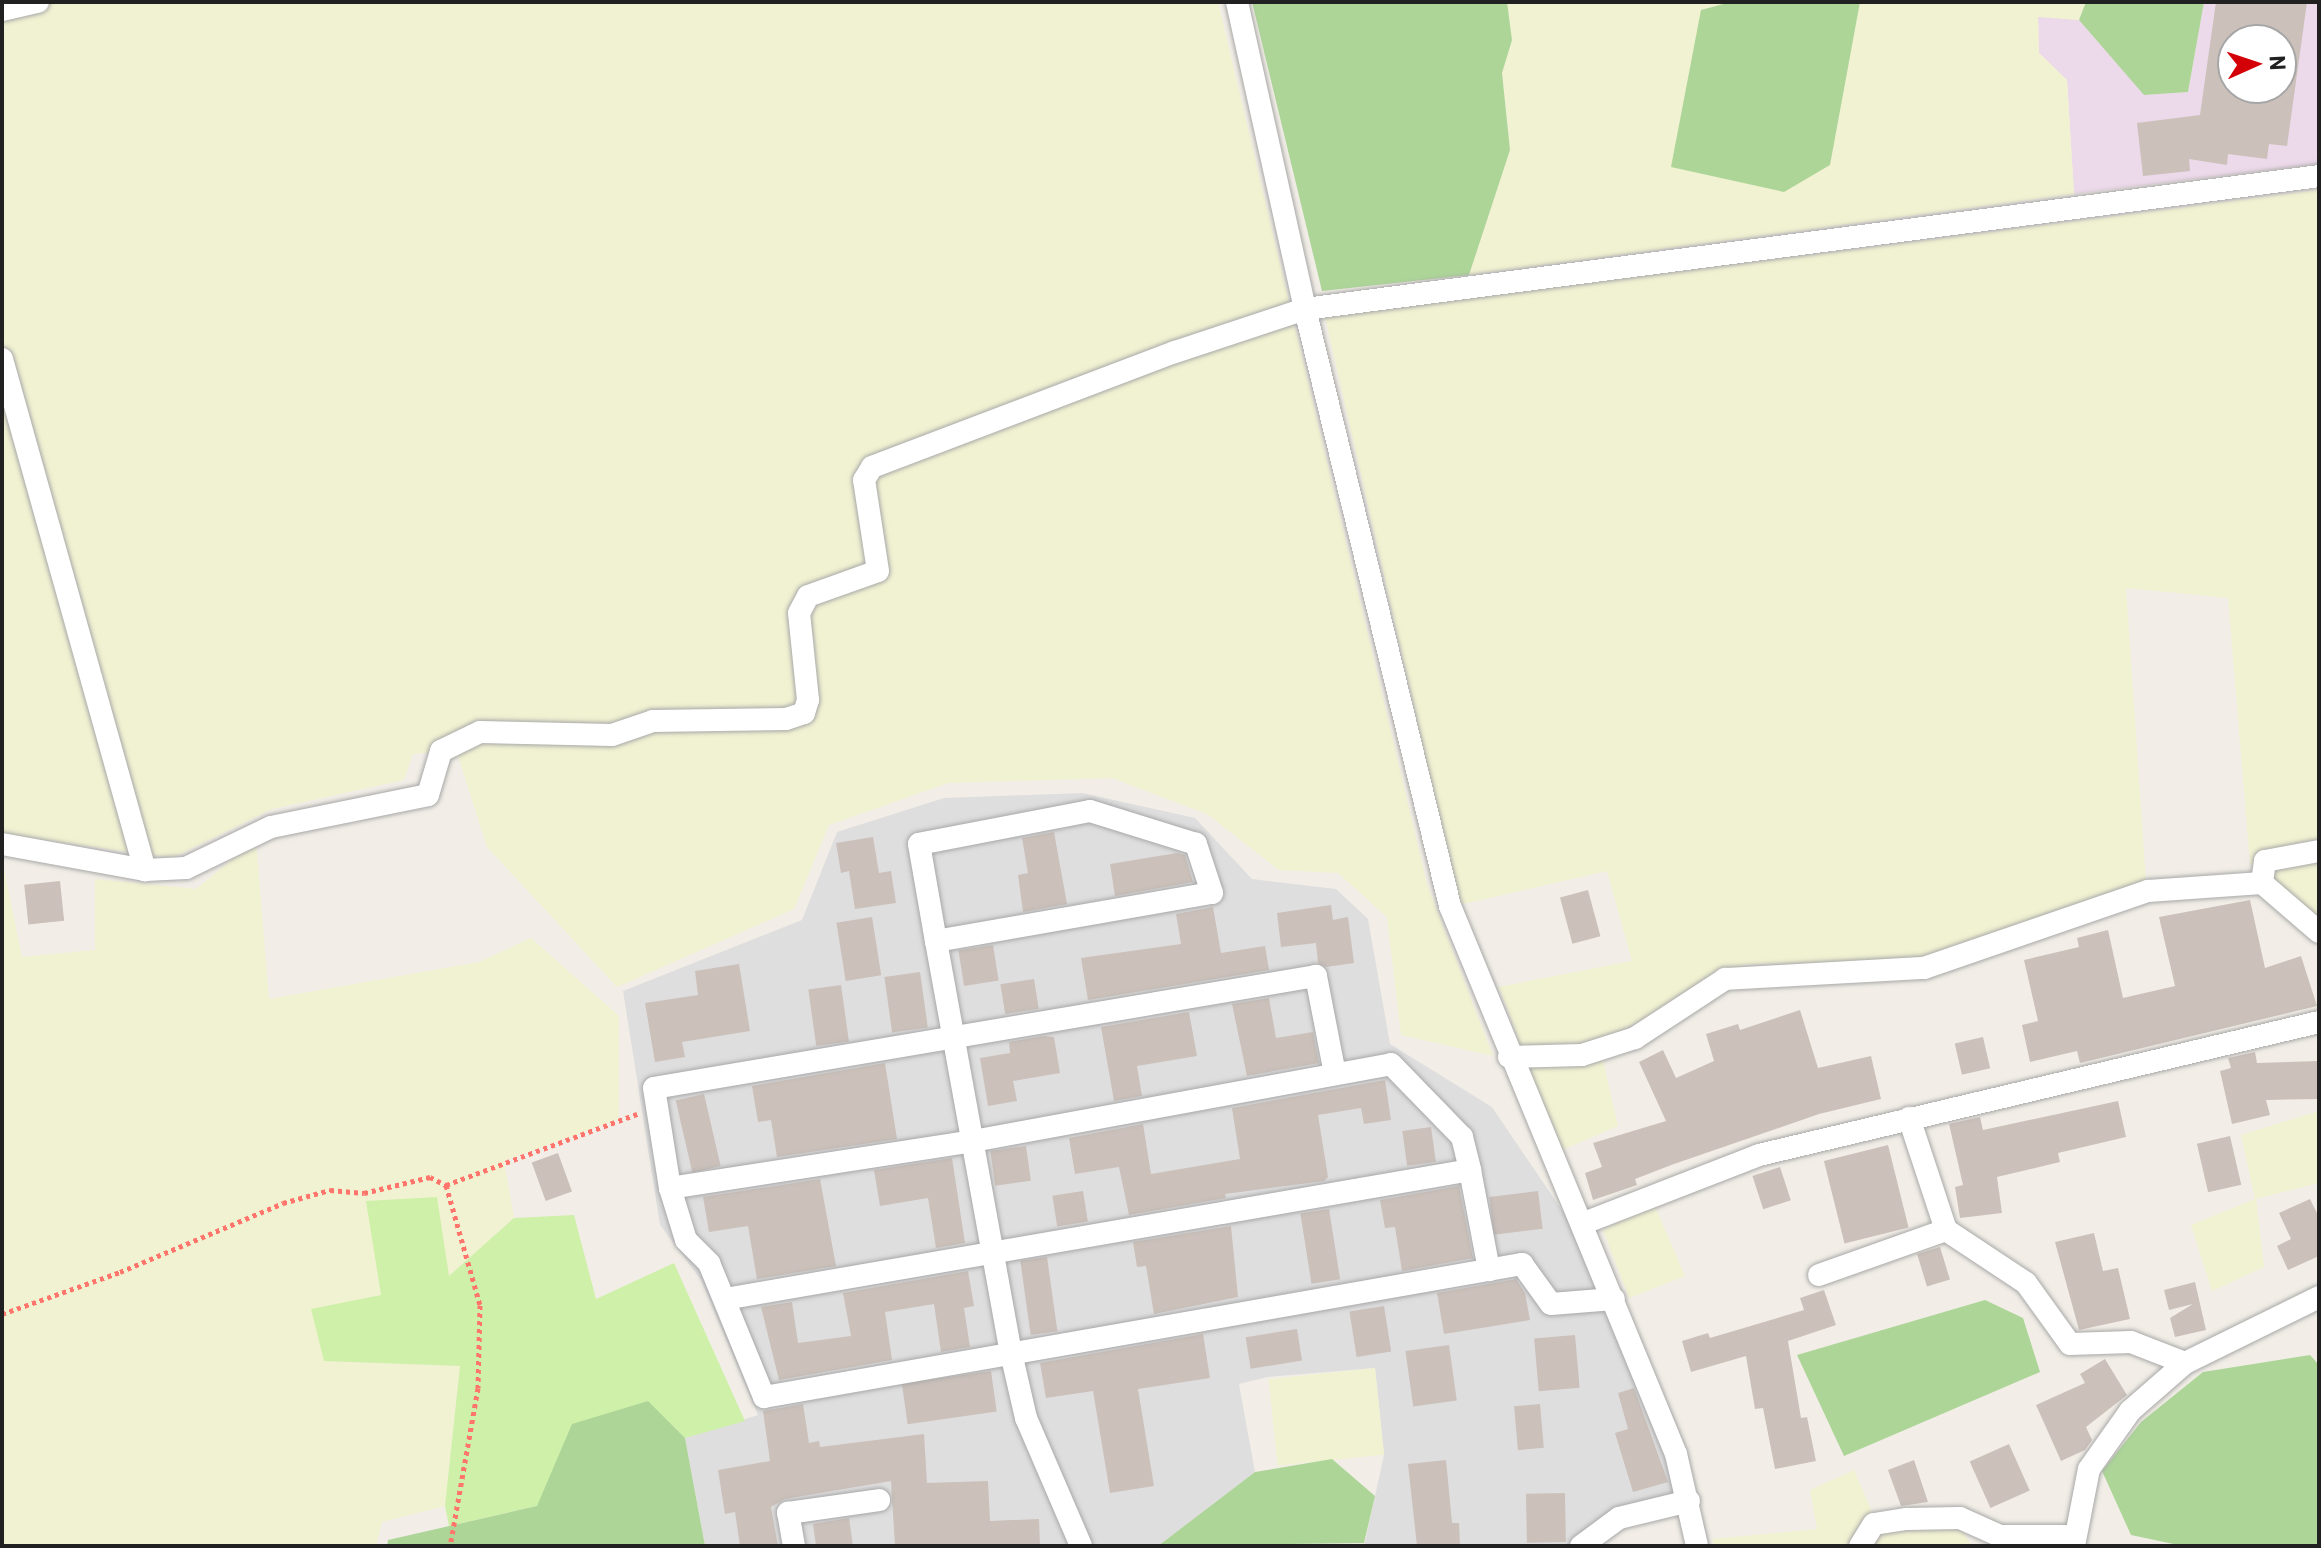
<!DOCTYPE html>
<html>
<head>
<meta charset="utf-8">
<style>
	body { margin:0 }
	#map { position:relative; width:2321px; height:1548px; overflow:hidden; background:#f2eee7; font-family:Barlow,sans-serif }
	div>[style] { position:absolute }
	[style*='--x'] { left:calc(var(--x)*1px); top:calc(var(--y)*1px); width:calc(var(--w)*1px); rotate:calc(var(--a)*1deg) }
	.residential>* { inset:0; background:#dfdede }
	.industrial>* { inset:0; background:#ecd9e9 }
	.farmland>* { inset:0; background:#f1f2d2; transform-origin:0 0 }
	.grass>* { inset:0; background:#cff0a9 }
	.forest>* { inset:0; background:#add598 }
	.building>* { inset:0; background:#cbc0ba; transform-origin:0 0 }
	.path>* { height:5px; margin-top:-2.5px; transform-origin:0; background:repeating-linear-gradient(90deg,#ff756c 0 4px,transparent 0 8px) }
	.roads { filter:drop-shadow(0 0 2px #a8a8a8) drop-shadow(0 0 2px #a8a8a8) }
	.street>* { height:22px; margin:-11px; padding:0 11px; transform-origin:11px; border-radius:11px; background:#fff }
	span { translate:-50% -50%; white-space:nowrap; text-align:center; line-height:1.15; -webkit-text-stroke:6px #fff; paint-order:stroke }
	.frame { position:absolute; inset:0; border:4px solid #212121; pointer-events:none }
	.north { position:absolute; left:2217px; top:24px; width:80px; height:80px; box-sizing:border-box; background:#fff; border:2px solid #a6a6a6; border-radius:50%; rotate:87deg; font-size:22px; font-weight:700; line-height:32px; text-align:center; color:#212121 }
	.north::after { content:''; display:block; margin:auto; width:28px; height:36px; background:#d30008; clip-path:polygon(50% 0,100% 100%,50% 72%,0 100%) }
</style>
</head>
<body>
<div id="map">
	<div class="residential">
		<div style="clip-path:polygon(1082px 793px,1195px 818px,1252px 879px,1336px 889px,1368px 919px,1390px 1044px,1492px 1107px,1570px 1222px,1679px 1493px,1570px 1546px,1364px 1546px,1384px 1455px,1375px 1368px,1268px 1377px,1239px 1384px,1255px 1472px,1158px 1546px,705px 1546px,685px 1438px,758px 1415px,701px 1280px,660px 1225px,623px 991px,802px 920px,837px 832px,944px 798px)"></div>
	</div>
	<div class="industrial">
		<div style="clip-path:polygon(evenodd,2204px 2px,2319px 2px,2319px 164px,2074px 194px,2067px 80px,2039px 53px,2038px 16px,2079px 20px,2145px 95px,2188px 92px,2204px 2px,2233px 40px,2281px 40px,2281px 88px,2233px 88px,2233px 40px)"></div>
	</div>
	<div class="farmland">
		<div style="clip-path:polygon(51px 2px,1218px 2px,1427px 884px,1493px 1056px,1401px 1035px,1387px 917px,1338px 873px,1279px 870px,1207px 814px,1112px 778px,948px 783px,829px 825px,794px 909px,617px 987px,487px 847px,456px 750px,413px 754px,404px 780px,272px 809px,172px 858px,2px 834px,2px 13px)"></div>
		<div style="clip-path:polygon(1507px 2px,1731px 2px,1830px 165px,1860px 2px,2086px 2px,2079px 20px,2038px 17px,2039px 53px,2067px 80px,2074px 194px,1469px 275px,1510px 150px,1502px 73px,1512px 40px)"></div>
		<div style="clip-path:polygon(2319px 190px,2319px 925px,2250px 863px,2228px 598px,2126px 588px,2146px 882px,1932px 962px,1746px 964px,1599px 1043px,1618px 1126px,1560px 1151px,1499px 987px,1632px 961px,1607px 871px,1459px 905px,1325px 317px)"></div>
		<div style="clip-path:polygon(256px 840px,269px 999px,479px 962px,531px 938px,619px 1016px,619px 1119px,504px 1161px,514px 1218px,448px 1277px,381px 1295px,324px 1361px,461px 1366px,445px 1506px,382px 1522px,376px 1546px,2px 1546px,2px 859px,22px 957px,95px 950px,95px 879px,196px 889px)"></div>
		<div style="clip-path:polygon(2319px 1111px,2319px 1183px,2256px 1199px,2264px 1267px,2212px 1291px,2191px 1225px,2255px 1199px,2241px 1135px)"></div>
		<div style="clip-path:polygon(1653px 1202px,1685px 1276px,1629px 1298px,1603px 1230px)"></div>
		<div style="left:1375px;top:1368px;width:87px;height:107px;rotate:84deg"></div>
		<div style="clip-path:polygon(1854px 1470px,1881px 1533px,1959px 1526px,1972px 1546px,1715px 1546px,1712px 1539px,1817px 1529px,1810px 1490px)"></div>
	</div>
	<div class="grass">
		<div style="clip-path:polygon(437px 1197px,449px 1276px,514px 1218px,574px 1215px,596px 1299px,674px 1263px,745px 1421px,685px 1438px,647px 1401px,537px 1506px,449px 1526px,445px 1506px,460px 1366px,324px 1361px,311px 1309px,381px 1295px,366px 1201px)"></div>
	</div>
	<div class="forest">
		<div style="clip-path:polygon(1252px 2px,1507px 2px,1512px 40px,1502px 73px,1510px 150px,1469px 275px,1322px 291px)"></div>
		<div style="clip-path:polygon(1731px 2px,1860px 2px,1830px 165px,1784px 192px,1671px 167px,1701px 10px)"></div>
		<div style="clip-path:polygon(2086px 2px,2204px 2px,2188px 92px,2144px 95px,2079px 20px)"></div>
		<div style="clip-path:polygon(1985px 1300px,2023px 1318px,2040px 1372px,1844px 1456px,1797px 1355px)"></div>
		<div style="clip-path:polygon(2310px 1355px,2319px 1365px,2319px 1546px,2183px 1546px,2131px 1535px,2102px 1471px,2141px 1422px,2203px 1372px)"></div>
		<div style="clip-path:polygon(648px 1401px,685px 1438px,705px 1546px,387px 1546px,388px 1540px,537px 1506px,572px 1424px)"></div>
		<div style="clip-path:polygon(1332px 1459px,1375px 1496px,1364px 1543px,1158px 1546px,1255px 1472px)"></div>
	</div>
	<div class="building">
		<div style="clip-path:polygon(evenodd,2216px 2px,2307px 2px,2287px 146px,2269px 144px,2267px 159px,2228px 154px,2227px 165px,2189px 159px,2190px 171px,2143px 176px,2137px 123px,2200px 115px,2216px 2px,2233px 40px,2281px 40px,2281px 88px,2233px 88px,2233px 40px)"></div>
		<div style="clip-path:polygon(1054px 832px,1067px 904px,1023px 912px,1018px 875px,1028px 873px,1022px 838px)"></div>
		<div style="clip-path:polygon(873px 837px,879px 873px,891px 871px,896px 903px,855px 909px,849px 871px,841px 873px,836px 843px)"></div>
		<div style="clip-path:polygon(1177px 853px,1185px 855px,1193px 882px,1115px 896px,1110px 864px)"></div>
		<div style="left:60px;top:881px;width:40px;height:36px;rotate:84deg"></div>
		<div style="left:1588px;top:890px;width:48px;height:29px;rotate:75deg"></div>
		<div style="clip-path:polygon(2250px 900px,2265px 968px,2301px 956px,2317px 1006px,2080px 1063px,2077px 1051px,2030px 1062px,2022px 1025px,2038px 1021px,2024px 960px,2079px 947px,2077px 938px,2108px 930px,2123px 998px,2175px 986px,2159px 917px)"></div>
		<div style="clip-path:polygon(1331px 905px,1333px 920px,1348px 917px,1354px 963px,1326px 967px,1318px 963px,1316px 943px,1281px 947px,1277px 913px)"></div>
		<div style="clip-path:polygon(1213px 907px,1221px 953px,1265px 946px,1269px 970px,1088px 1000px,1081px 958px,1181px 944px,1176px 914px)"></div>
		<div style="left:872px;top:917px;width:59px;height:36px;rotate:81deg"></div>
		<div style="left:993px;top:945px;width:36px;height:35px;rotate:81deg"></div>
		<div style="clip-path:polygon(739px 964px,750px 1031px,682px 1042px,685px 1057px,655px 1062px,645px 1003px,698px 995px,695px 971px)"></div>
		<div style="left:920px;top:972px;width:56px;height:36px;rotate:82deg"></div>
		<div style="left:1034px;top:979px;width:30px;height:34px;rotate:81deg"></div>
		<div style="left:841px;top:985px;width:57px;height:33px;rotate:82deg"></div>
		<div style="clip-path:polygon(1269px 998px,1276px 1038px,1313px 1032px,1319px 1063px,1247px 1076px,1232px 1004px)"></div>
		<div style="clip-path:polygon(1800px 1010px,1818px 1068px,1871px 1056px,1881px 1099px,1819px 1114px,1674px 1164px,1635px 1179px,1637px 1185px,1593px 1200px,1585px 1173px,1602px 1167px,1593px 1143px,1666px 1121px,1639px 1062px,1663px 1050px,1676px 1078px,1714px 1061px,1706px 1034px,1738px 1024px,1740px 1030px)"></div>
		<div style="clip-path:polygon(1189px 1012px,1197px 1056px,1137px 1066px,1142px 1096px,1114px 1101px,1101px 1027px)"></div>
		<div style="clip-path:polygon(1043px 1036px,1054px 1037px,1060px 1073px,1013px 1081px,1017px 1101px,988px 1106px,980px 1058px,1010px 1053px,1009px 1042px)"></div>
		<div style="left:1983px;top:1037px;width:32px;height:29px;rotate:77deg"></div>
		<div style="clip-path:polygon(2255px 1052px,2257px 1063px,2319px 1061px,2319px 1099px,2266px 1100px,2270px 1115px,2232px 1124px,2220px 1071px,2231px 1068px,2228px 1058px)"></div>
		<div style="clip-path:polygon(885px 1063px,897px 1139px,777px 1157px,771px 1120px,758px 1122px,752px 1086px)"></div>
		<div style="clip-path:polygon(1385px 1080px,1391px 1120px,1364px 1124px,1361px 1108px,1318px 1115px,1328px 1177px,1324px 1181px,1225px 1194px,1226px 1198px,1129px 1215px,1119px 1167px,1075px 1174px,1069px 1138px,1143px 1124px,1151px 1174px,1240px 1159px,1232px 1108px)"></div>
		<div style="left:704px;top:1094px;width:74px;height:29px;rotate:77deg"></div>
		<div style="clip-path:polygon(2118px 1101px,2126px 1137px,2058px 1153px,2060px 1162px,1997px 1177px,2002px 1213px,1960px 1218px,1955px 1187px,1963px 1185px,1949px 1124px,1980px 1117px,1983px 1130px)"></div>
		<div style="left:1431px;top:1127px;width:35px;height:29px;rotate:82deg"></div>
		<div style="left:2230px;top:1136px;width:50px;height:34px;rotate:77deg"></div>
		<div style="left:1888px;top:1145px;width:85px;height:66px;rotate:76deg"></div>
		<div style="left:1026px;top:1146px;width:35px;height:36px;rotate:82deg"></div>
		<div style="left:558px;top:1153px;width:41px;height:28px;rotate:70deg"></div>
		<div style="clip-path:polygon(952px 1158px,965px 1243px,936px 1248px,928px 1198px,880px 1206px,874px 1170px)"></div>
		<div style="left:1780px;top:1167px;width:35px;height:29px;rotate:72deg"></div>
		<div style="clip-path:polygon(820px 1179px,836px 1266px,757px 1279px,748px 1226px,709px 1232px,703px 1197px)"></div>
		<div style="clip-path:polygon(1459px 1186px,1473px 1258px,1402px 1271px,1395px 1227px,1385px 1228px,1380px 1200px)"></div>
		<div style="left:1083px;top:1191px;width:31px;height:31px;rotate:81deg"></div>
		<div style="left:1538px;top:1191px;width:38px;height:49px;rotate:83deg"></div>
		<div style="clip-path:polygon(2310px 1199px,2319px 1217px,2319px 1256px,2288px 1270px,2277px 1246px,2291px 1239px,2279px 1213px)"></div>
		<div style="left:1329px;top:1209px;width:71px;height:29px;rotate:81deg"></div>
		<div style="clip-path:polygon(1231px 1226px,1238px 1297px,1154px 1314px,1146px 1266px,1137px 1267px,1133px 1242px)"></div>
		<div style="clip-path:polygon(2094px 1233px,2103px 1271px,2118px 1268px,2130px 1319px,2079px 1330px,2055px 1242px)"></div>
		<div style="left:1940px;top:1247px;width:34px;height:24px;rotate:73deg"></div>
		<div style="left:1047px;top:1257px;width:75px;height:27px;rotate:82deg"></div>
		<div style="clip-path:polygon(968px 1271px,974px 1306px,964px 1308px,970px 1347px,941px 1352px,934px 1304px,885px 1312px,892px 1360px,779px 1380px,761px 1307px,792px 1302px,798px 1343px,851px 1336px,843px 1293px)"></div>
		<div style="clip-path:polygon(1516px 1279px,1525px 1293px,1530px 1320px,1444px 1334px,1437px 1293px)"></div>
		<div style="clip-path:polygon(2195px 1282px,2206px 1330px,2175px 1337px,2170px 1318px,2193px 1304px,2169px 1310px,2164px 1290px)"></div>
		<div style="clip-path:polygon(1824px 1290px,1836px 1325px,1788px 1341px,1801px 1418px,1807px 1417px,1816px 1461px,1775px 1469px,1763px 1408px,1755px 1409px,1746px 1356px,1691px 1372px,1682px 1341px,1708px 1333px,1710px 1338px,1804px 1310px,1800px 1298px)"></div>
		<div style="left:1384px;top:1306px;width:46px;height:35px;rotate:81deg"></div>
		<div style="left:1297px;top:1329px;width:32px;height:52px;rotate:81deg"></div>
		<div style="clip-path:polygon(1203px 1334px,1210px 1378px,1138px 1389px,1154px 1486px,1110px 1493px,1093px 1391px,1046px 1398px,1040px 1363px)"></div>
		<div style="left:1575px;top:1335px;width:53px;height:41px;rotate:85deg"></div>
		<div style="left:1449px;top:1345px;width:56px;height:44px;rotate:82deg"></div>
		<div style="clip-path:polygon(2105px 1359px,2127px 1395px,2086px 1427px,2092px 1440px,2085px 1450px,2061px 1461px,2036px 1405px,2085px 1383px,2080px 1374px)"></div>
		<div style="left:991px;top:1371px;width:41px;height:90px;rotate:82deg"></div>
		<div style="clip-path:polygon(1634px 1388px,1668px 1482px,1633px 1492px,1615px 1433px,1628px 1429px,1618px 1393px)"></div>
		<div style="clip-path:polygon(803px 1404px,809px 1443px,819px 1441px,820px 1447px,924px 1434px,927px 1483px,988px 1481px,990px 1521px,1039px 1519px,1040px 1546px,895px 1546px,891px 1481px,785px 1499px,771px 1507px,778px 1546px,740px 1546px,735px 1512px,725px 1514px,718px 1470px,770px 1461px,763px 1411px)"></div>
		<div style="left:1540px;top:1404px;width:44px;height:26px;rotate:85deg"></div>
		<div style="left:2009px;top:1444px;width:51px;height:43px;rotate:66deg"></div>
		<div style="clip-path:polygon(1446px 1460px,1452px 1523px,1459px 1523px,1460px 1546px,1417px 1546px,1408px 1464px)"></div>
		<div style="clip-path:polygon(1914px 1460px,1928px 1502px,1901px 1506px,1888px 1470px)"></div>
		<div style="left:1565px;top:1493px;width:49px;height:39px;rotate:89deg"></div>
		<div style="clip-path:polygon(849px 1518px,853px 1546px,816px 1546px,813px 1524px)"></div>
	</div>
	<div class="path">
		<div style="--x:446;--y:1185;--w:125;--a:74.2"></div>
		<div style="--x:480;--y:1305;--w:83;--a:91.4"></div>
		<div style="--x:478;--y:1388;--w:160;--a:100"></div>
		<div style="--x:2;--y:1314;--w:125;--a:-19.6"></div>
		<div style="--x:120;--y:1272;--w:177;--a:-22.9"></div>
		<div style="--x:283;--y:1203;--w:49;--a:-15.5"></div>
		<div style="--x:330;--y:1190;--w:34;--a:5"></div>
		<div style="--x:364;--y:1193;--w:68;--a:-13.6"></div>
		<div style="--x:430;--y:1177;--w:18;--a:27"></div>
		<div style="--x:446;--y:1185;--w:204;--a:-20.4"></div>
	</div>
	<div class="roads">
		<div class="street">
			<div style="--x:1237;--y:2;--w:314;--a:77.5"></div>
			<div style="--x:1305;--y:309;--w:614;--a:76.35"></div>
			<div style="--x:1450;--y:906;--w:593;--a:67.59"></div>
			<div style="--x:1676;--y:1454;--w:94;--a:77.1"></div>
			<div style="--x:2;--y:10;--w:37;--a:-13"></div>
			<div style="--x:2;--y:359;--w:531;--a:74.37"></div>
			<div style="--x:2;--y:844;--w:145;--a:10.3"></div>
			<div style="--x:145;--y:870;--w:41;--a:-2.8"></div>
			<div style="--x:186;--y:868;--w:94;--a:-25.8"></div>
			<div style="--x:271;--y:827;--w:160;--a:-11.5"></div>
			<div style="--x:428;--y:795;--w:46;--a:-73.5"></div>
			<div style="--x:441;--y:751;--w:43;--a:-26"></div>
			<div style="--x:480;--y:732;--w:132;--a:1.3"></div>
			<div style="--x:612;--y:735;--w:43;--a:-18.9"></div>
			<div style="--x:653;--y:721;--w:133;--a:-0.9"></div>
			<div style="--x:786;--y:719;--w:19;--a:-18"></div>
			<div style="--x:804;--y:713;--w:14;--a:-73"></div>
			<div style="--x:808;--y:700;--w:87;--a:-95.9"></div>
			<div style="--x:799;--y:613;--w:19;--a:-62"></div>
			<div style="--x:808;--y:596;--w:74;--a:-19.7"></div>
			<div style="--x:878;--y:571;--w:92;--a:-98.7"></div>
			<div style="--x:864;--y:480;--w:15;--a:-58"></div>
			<div style="--x:872;--y:467;--w:324;--a:-20.8"></div>
			<div style="--x:1175;--y:352;--w:137;--a:-18.3"></div>
			<div style="--x:1305;--y:309;--w:1023;--a:-7.47"></div>
			<div style="--x:2319;--y:851;--w:55;--a:169.5"></div>
			<div style="--x:2265;--y:861;--w:22;--a:98"></div>
			<div style="--x:2262;--y:883;--w:75;--a:40.7"></div>
			<div style="--x:936;--y:941;--w:280;--a:-9.9"></div>
			<div style="--x:1212;--y:893;--w:52;--a:-108.1"></div>
			<div style="--x:1196;--y:844;--w:111;--a:-162.7"></div>
			<div style="--x:1090;--y:811;--w:174;--a:169.1"></div>
			<div style="--x:919;--y:844;--w:98;--a:80.1"></div>
			<div style="--x:936;--y:941;--w:419;--a:79.7"></div>
			<div style="--x:1011;--y:1353;--w:67;--a:77"></div>
			<div style="--x:1026;--y:1418;--w:139;--a:66.7"></div>
			<div style="--x:1509;--y:1057;--w:73;--a:-1.6"></div>
			<div style="--x:1582;--y:1055;--w:56;--a:-17.8"></div>
			<div style="--x:1635;--y:1038;--w:108;--a:-33.2"></div>
			<div style="--x:1725;--y:979;--w:199;--a:-3.2"></div>
			<div style="--x:1924;--y:968;--w:237;--a:-19"></div>
			<div style="--x:2148;--y:891;--w:114;--a:-4"></div>
			<div style="--x:1335;--y:1074;--w:100;--a:-101"></div>
			<div style="--x:1316;--y:976;--w:671;--a:170.4"></div>
			<div style="--x:654;--y:1088;--w:101;--a:80.9"></div>
			<div style="--x:670;--y:1188;--w:54;--a:72.9"></div>
			<div style="--x:686;--y:1240;--w:33;--a:45"></div>
			<div style="--x:709;--y:1263;--w:145;--a:67.7"></div>
			<div style="--x:764;--y:1397;--w:770;--a:-9.95"></div>
			<div style="--x:1522;--y:1264;--w:49;--a:54.1"></div>
			<div style="--x:1551;--y:1304;--w:63;--a:-4.5"></div>
			<div style="--x:1909;--y:1118;--w:118;--a:71.7"></div>
			<div style="--x:1946;--y:1230;--w:96;--a:33.5"></div>
			<div style="--x:2026;--y:1283;--w:75;--a:54.2"></div>
			<div style="--x:2070;--y:1344;--w:61;--a:-1.9"></div>
			<div style="--x:2131;--y:1342;--w:58;--a:21.3"></div>
			<div style="--x:670;--y:1188;--w:307;--a:-8.8"></div>
			<div style="--x:973;--y:1141;--w:425;--a:-10.4"></div>
			<div style="--x:1391;--y:1064;--w:102;--a:45.8"></div>
			<div style="--x:1462;--y:1137;--w:34;--a:76"></div>
			<div style="--x:1584;--y:1223;--w:188;--a:-21.2"></div>
			<div style="--x:1759;--y:1155;--w:576;--a:-13.36"></div>
			<div style="--x:1819;--y:1275;--w:135;--a:-19.5"></div>
			<div style="--x:725;--y:1299;--w:756;--a:-9.82"></div>
			<div style="--x:1470;--y:1170;--w:102;--a:79.2"></div>
			<div style="--x:794;--y:1546;--w:34;--a:-100"></div>
			<div style="--x:788;--y:1513;--w:92;--a:-8.1"></div>
			<div style="--x:1581;--y:1546;--w:47;--a:-36.4"></div>
			<div style="--x:1619;--y:1518;--w:72;--a:-13.7"></div>
			<div style="--x:1860;--y:1546;--w:26;--a:-58"></div>
			<div style="--x:1874;--y:1524;--w:33;--a:-9"></div>
			<div style="--x:1907;--y:1519;--w:53;--a:-1.1"></div>
			<div style="--x:1960;--y:1518;--w:44;--a:24.2"></div>
			<div style="--x:2000;--y:1536;--w:74;--a:0"></div>
			<div style="--x:2074;--y:1546;--w:78;--a:-79"></div>
			<div style="--x:2089;--y:1469;--w:71;--a:-54.7"></div>
			<div style="--x:2130;--y:1411;--w:73;--a:-41.1"></div>
			<div style="--x:2185;--y:1363;--w:149;--a:-26.2"></div>
		</div>
	</div>
	<div class="frame"></div>
	<div class="north">N</div>
</div>
</body>
</html>
